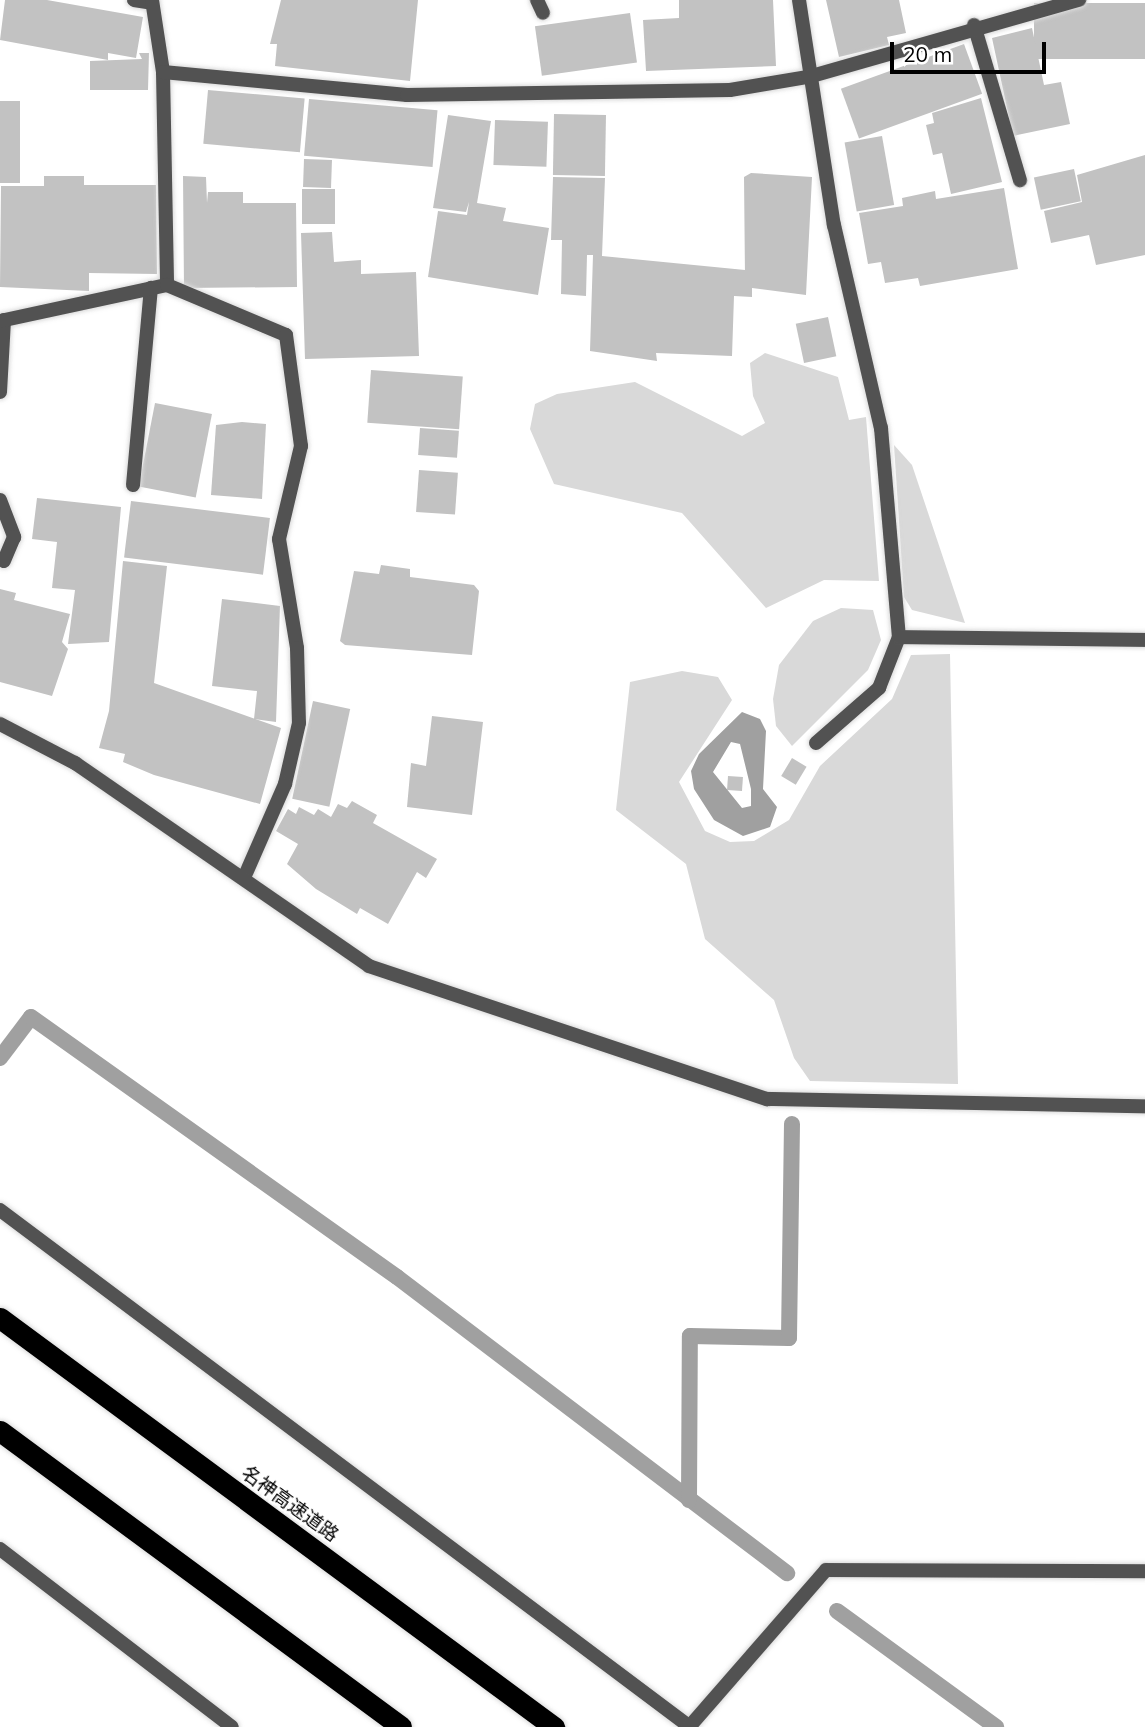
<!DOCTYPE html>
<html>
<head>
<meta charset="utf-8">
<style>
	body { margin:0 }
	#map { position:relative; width:1145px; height:1727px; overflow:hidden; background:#fff; font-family:Mulish,"Noto Sans JP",sans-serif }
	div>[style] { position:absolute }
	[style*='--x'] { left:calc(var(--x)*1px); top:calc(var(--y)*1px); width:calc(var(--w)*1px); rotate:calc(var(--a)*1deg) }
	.green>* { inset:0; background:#d9d9d9 }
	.water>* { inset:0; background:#a0a0a0 }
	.stream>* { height:16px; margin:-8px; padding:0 8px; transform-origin:8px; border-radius:8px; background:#a0a0a0 }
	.building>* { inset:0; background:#c2c2c2; transform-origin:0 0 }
	.roads { filter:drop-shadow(0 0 2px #dbdbdb) drop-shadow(0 0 2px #dbdbdb) }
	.lane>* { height:14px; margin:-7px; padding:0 7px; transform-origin:7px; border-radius:7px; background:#525252 }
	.street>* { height:14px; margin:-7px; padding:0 7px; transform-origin:7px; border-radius:7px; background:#525252 }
	.highway>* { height:21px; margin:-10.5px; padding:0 10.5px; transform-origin:10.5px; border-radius:10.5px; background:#000 }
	span { translate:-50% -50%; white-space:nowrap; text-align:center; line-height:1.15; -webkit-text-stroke:5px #fff; paint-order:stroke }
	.street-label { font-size:19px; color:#000 }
	.scale { position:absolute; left:890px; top:42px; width:156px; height:32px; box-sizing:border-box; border:4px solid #000; border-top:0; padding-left:9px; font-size:21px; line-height:24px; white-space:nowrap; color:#000; -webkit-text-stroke:5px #fff; paint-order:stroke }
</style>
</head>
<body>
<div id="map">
	<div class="green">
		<div style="clip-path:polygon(765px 353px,838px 377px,849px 420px,866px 417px,879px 581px,824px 580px,766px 608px,682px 513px,554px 484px,530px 429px,535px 404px,557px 394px,635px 382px,742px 436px,765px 423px,753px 396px,750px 363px)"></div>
		<div style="clip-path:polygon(894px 445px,912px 465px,965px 623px,912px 610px,904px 597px)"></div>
		<div style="clip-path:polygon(841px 608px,873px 610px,881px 640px,868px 670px,792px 746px,776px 726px,773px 699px,779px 665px,813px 621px)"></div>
		<div style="clip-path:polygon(950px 654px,958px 1084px,810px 1081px,794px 1058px,774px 1000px,705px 939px,686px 864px,616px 810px,630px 682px,682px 671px,718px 677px,732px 700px,679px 782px,705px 831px,730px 842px,754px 841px,789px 820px,820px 766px,892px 699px,911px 655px)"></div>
	</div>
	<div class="water">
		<div style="clip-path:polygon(evenodd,742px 712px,760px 719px,766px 731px,763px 789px,777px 807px,770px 827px,743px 836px,714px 820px,694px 789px,691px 771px,699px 754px,742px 712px,731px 742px,740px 744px,751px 789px,751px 806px,742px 808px,713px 772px,731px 742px)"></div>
	</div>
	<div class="stream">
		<div style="--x:0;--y:1058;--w:51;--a:-52.9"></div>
		<div style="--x:31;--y:1017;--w:449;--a:35.4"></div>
		<div style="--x:397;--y:1277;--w:490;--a:37.2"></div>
		<div style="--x:689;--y:1500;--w:164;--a:-89.7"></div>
		<div style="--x:690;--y:1336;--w:99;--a:1.2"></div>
		<div style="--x:789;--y:1338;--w:214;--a:-89.2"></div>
		<div style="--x:837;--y:1611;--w:197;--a:36.1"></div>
	</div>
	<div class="building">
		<div style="clip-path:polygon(5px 0,47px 0,143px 17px,136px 58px,108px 53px,108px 60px,0 40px)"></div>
		<div style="clip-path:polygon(281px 0,418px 0,410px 81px,275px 66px,277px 44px,270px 44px)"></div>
		<div style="clip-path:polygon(679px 0,773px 0,776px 66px,646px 71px,643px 20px,679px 18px)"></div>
		<div style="clip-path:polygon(826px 0,899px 0,906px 33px,887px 37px,889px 45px,839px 57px)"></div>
		<div style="left:1145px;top:3px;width:56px;height:111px;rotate:90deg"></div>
		<div style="left:630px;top:13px;width:50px;height:96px;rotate:82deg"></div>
		<div style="clip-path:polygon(1032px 28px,1044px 85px,1061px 82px,1070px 124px,1013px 136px,992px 38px)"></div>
		<div style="left:964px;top:44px;width:53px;height:131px;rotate:70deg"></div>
		<div style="clip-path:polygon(139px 53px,149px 53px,148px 90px,90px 90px,90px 61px,142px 59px)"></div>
		<div style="left:208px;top:90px;width:97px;height:54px;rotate:5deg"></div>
		<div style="clip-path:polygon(981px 98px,1002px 182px,951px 194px,942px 153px,933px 155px,926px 125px,934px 123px,932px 113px)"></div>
		<div style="left:309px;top:99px;width:129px;height:57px;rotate:5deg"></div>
		<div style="left:0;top:101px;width:20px;height:82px"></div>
		<div style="left:554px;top:114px;width:52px;height:61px;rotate:1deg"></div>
		<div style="clip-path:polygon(448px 115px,491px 121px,477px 203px,506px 208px,503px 221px,549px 228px,538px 295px,428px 277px,438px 211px,467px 215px,469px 202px,466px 212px,433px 208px)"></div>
		<div style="left:495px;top:120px;width:53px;height:45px;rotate:2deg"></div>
		<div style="left:882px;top:136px;width:70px;height:38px;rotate:80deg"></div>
		<div style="clip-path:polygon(1145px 155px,1145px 255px,1096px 265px,1089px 235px,1051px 243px,1044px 211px,1082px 202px,1077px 175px)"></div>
		<div style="left:304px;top:159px;width:28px;height:28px;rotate:2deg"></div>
		<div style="left:1074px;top:169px;width:33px;height:41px;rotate:78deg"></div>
		<div style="clip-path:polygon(751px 173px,812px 177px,806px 295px,752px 288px,752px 297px,734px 296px,732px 356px,656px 353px,657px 361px,590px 351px,593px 255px,587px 255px,586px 296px,561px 294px,562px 240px,551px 240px,553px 177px,605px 178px,602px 256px,745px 270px,745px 277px,744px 177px)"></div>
		<div style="clip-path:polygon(44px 176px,84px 176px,84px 185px,156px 185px,157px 274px,89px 273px,89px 291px,0 287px,1px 186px,44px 186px)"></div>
		<div style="clip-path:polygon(183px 176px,206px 177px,207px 203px,208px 192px,243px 192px,243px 203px,296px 203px,297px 287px,184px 288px)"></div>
		<div style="clip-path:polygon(1004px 188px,1018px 269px,920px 286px,918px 278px,885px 283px,881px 262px,868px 264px,859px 213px,903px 206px,902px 198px,935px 191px,936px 199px)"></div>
		<div style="left:302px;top:189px;width:33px;height:35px"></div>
		<div style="clip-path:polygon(332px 232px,334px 262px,361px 260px,361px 274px,416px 272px,419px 356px,305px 359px,301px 233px)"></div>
		<div style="left:828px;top:317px;width:40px;height:33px;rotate:78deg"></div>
		<div style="left:371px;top:370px;width:92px;height:53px;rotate:4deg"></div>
		<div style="left:155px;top:403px;width:58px;height:85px;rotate:11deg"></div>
		<div style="clip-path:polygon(242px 422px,266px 424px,262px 499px,211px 495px,216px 425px)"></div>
		<div style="left:420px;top:428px;width:39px;height:27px;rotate:4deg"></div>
		<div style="left:419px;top:470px;width:39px;height:42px;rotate:4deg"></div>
		<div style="clip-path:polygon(37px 498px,121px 507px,109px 642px,68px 644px,75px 590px,52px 588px,57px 542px,32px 539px)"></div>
		<div style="left:131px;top:501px;width:140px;height:57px;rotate:7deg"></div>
		<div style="clip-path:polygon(123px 561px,167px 566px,154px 683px,281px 728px,260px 804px,154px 775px,123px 762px,125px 754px,99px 748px,109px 711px)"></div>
		<div style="clip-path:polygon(381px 565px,410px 569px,410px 577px,474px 585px,479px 591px,472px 655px,345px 645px,340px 641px,354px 571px,379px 574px)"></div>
		<div style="clip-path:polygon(0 589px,16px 593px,14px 600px,70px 614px,62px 642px,68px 649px,52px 696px,0 682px)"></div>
		<div style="clip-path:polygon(222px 599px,280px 606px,276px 722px,254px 719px,257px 691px,212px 686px)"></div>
		<div style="left:313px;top:701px;width:38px;height:100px;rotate:12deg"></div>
		<div style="clip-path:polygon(432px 716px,483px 722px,472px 815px,407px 807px,411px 763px,426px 766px)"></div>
		<div style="left:792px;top:758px;width:17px;height:21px;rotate:31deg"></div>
		<div style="left:728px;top:776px;width:15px;height:14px;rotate:4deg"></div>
		<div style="clip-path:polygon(352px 801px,377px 815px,373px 823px,437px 859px,426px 878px,417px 872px,388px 924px,360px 908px,357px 914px,316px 889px,287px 864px,298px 844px,276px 831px,288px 809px,296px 814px,299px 807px,314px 815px,318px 809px,331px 817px,338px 804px,347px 808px)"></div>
	</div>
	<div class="roads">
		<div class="lane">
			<div style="--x:537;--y:0;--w:14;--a:65"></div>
			<div style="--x:974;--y:25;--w:162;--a:73.5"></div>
			<div style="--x:0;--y:392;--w:72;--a:-86.8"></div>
			<div style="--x:133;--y:485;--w:198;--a:-84.8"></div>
			<div style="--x:0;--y:500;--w:40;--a:69"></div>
			<div style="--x:14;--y:537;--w:26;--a:113"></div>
			<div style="--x:816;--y:743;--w:84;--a:-41.1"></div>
			<div style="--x:879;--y:688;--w:55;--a:-68.6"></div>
		</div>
		<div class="street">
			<div style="--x:134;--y:0;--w:18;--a:9"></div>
			<div style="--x:152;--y:0;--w:73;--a:81.3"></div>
			<div style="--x:163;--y:72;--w:213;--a:88.9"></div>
			<div style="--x:799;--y:0;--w:228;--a:81.2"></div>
			<div style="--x:834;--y:225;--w:208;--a:77"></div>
			<div style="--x:881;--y:428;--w:210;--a:85.1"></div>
			<div style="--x:899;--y:637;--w:246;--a:0.7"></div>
			<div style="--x:163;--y:72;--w:245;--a:5.4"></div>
			<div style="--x:407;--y:95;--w:323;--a:-0.9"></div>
			<div style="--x:730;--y:90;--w:79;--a:-9.5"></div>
			<div style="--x:808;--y:77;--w:282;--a:-15.9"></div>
			<div style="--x:0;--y:321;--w:171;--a:-12.2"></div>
			<div style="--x:167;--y:285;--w:129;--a:22.8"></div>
			<div style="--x:286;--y:335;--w:112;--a:82.3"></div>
			<div style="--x:301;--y:446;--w:96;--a:103.3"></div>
			<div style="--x:279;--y:539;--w:110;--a:80.6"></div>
			<div style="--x:297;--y:648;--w:75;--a:88.5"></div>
			<div style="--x:299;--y:723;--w:63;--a:102.9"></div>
			<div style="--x:285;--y:784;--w:103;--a:113.6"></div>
			<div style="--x:0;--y:724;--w:85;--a:27.5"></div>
			<div style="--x:75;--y:763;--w:357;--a:34.6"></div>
			<div style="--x:369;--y:966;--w:420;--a:18.5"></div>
			<div style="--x:767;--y:1099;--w:378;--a:1.1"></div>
			<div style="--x:0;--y:1210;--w:862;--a:36.84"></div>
			<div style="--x:0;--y:1549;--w:292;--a:37.5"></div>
			<div style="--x:689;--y:1727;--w:208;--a:-48.9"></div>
			<div style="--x:826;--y:1570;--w:319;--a:0.2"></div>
		</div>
		<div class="highway">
			<div style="--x:0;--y:1318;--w:689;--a:36.44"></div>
			<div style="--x:0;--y:1431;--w:498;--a:36.4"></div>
		</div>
	</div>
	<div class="street-label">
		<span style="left:290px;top:1504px;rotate:36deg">名神高速道路</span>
	</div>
	<div class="scale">20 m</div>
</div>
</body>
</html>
